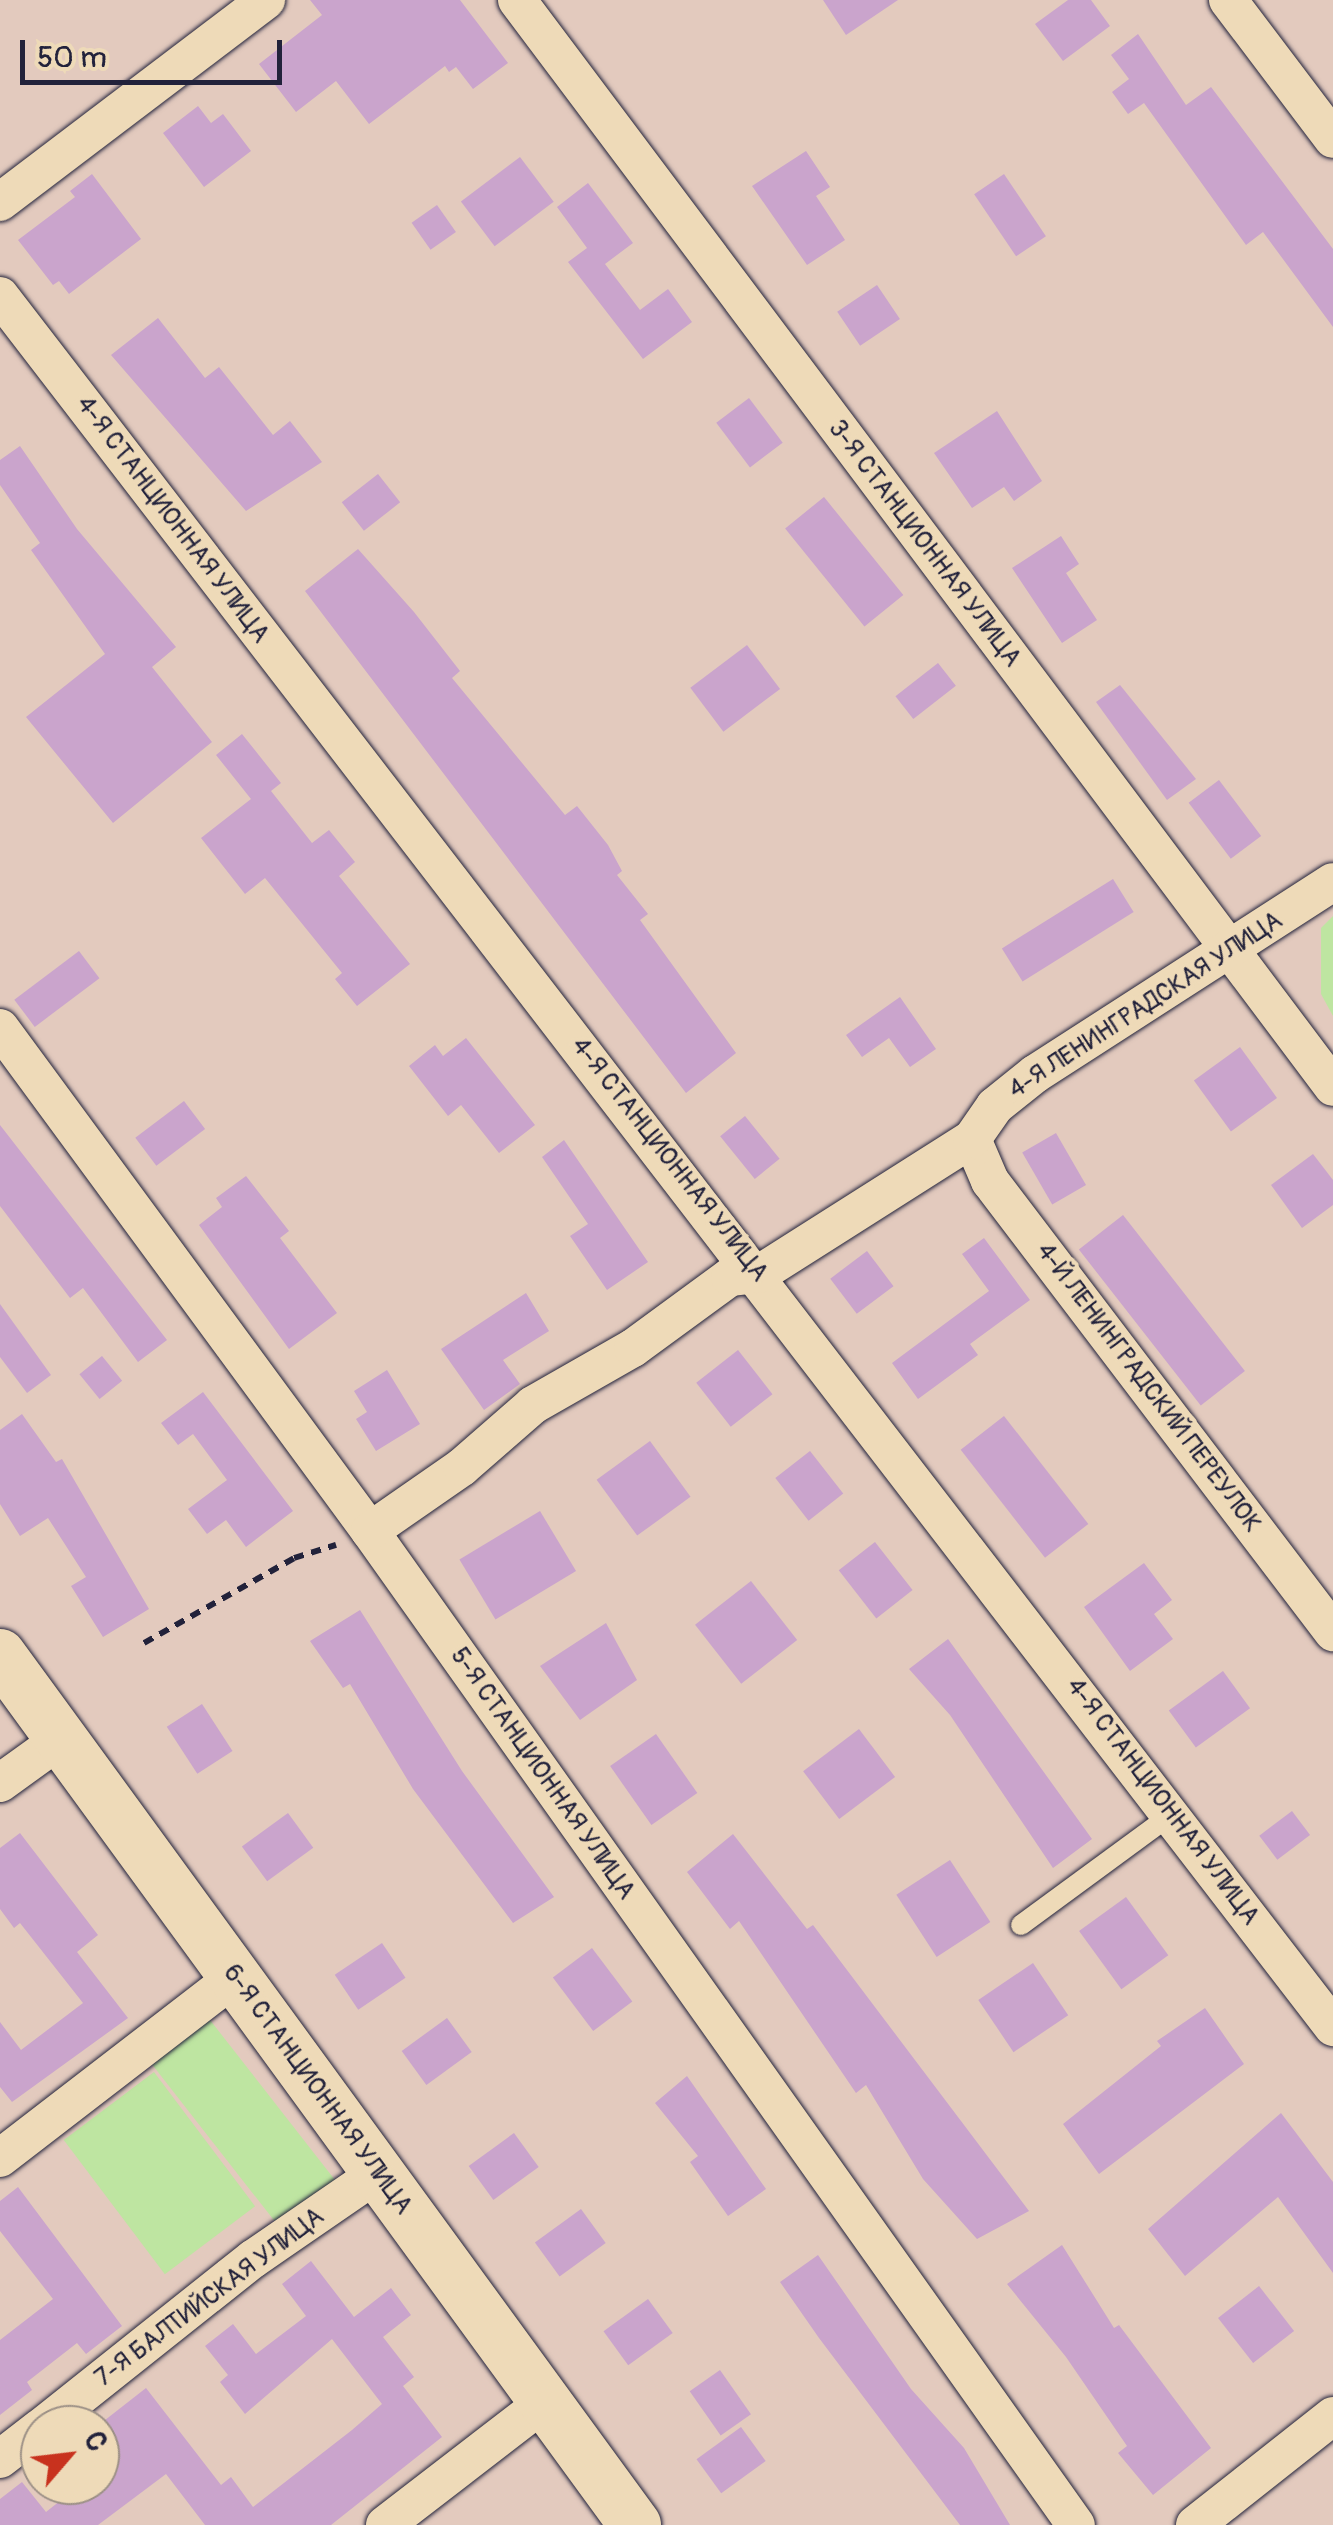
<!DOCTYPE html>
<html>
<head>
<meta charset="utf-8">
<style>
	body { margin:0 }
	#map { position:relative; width:1333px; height:2525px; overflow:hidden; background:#e3cabe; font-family:Pangolin,sans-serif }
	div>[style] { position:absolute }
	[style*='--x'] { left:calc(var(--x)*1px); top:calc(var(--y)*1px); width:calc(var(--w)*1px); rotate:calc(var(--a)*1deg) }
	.green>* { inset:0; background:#bee5a1; transform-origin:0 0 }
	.building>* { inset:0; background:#caa4cc; transform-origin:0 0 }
	.path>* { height:6px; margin-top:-3px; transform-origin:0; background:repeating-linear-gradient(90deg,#22223b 0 10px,transparent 0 18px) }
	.roads { filter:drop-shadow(0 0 2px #22223b) drop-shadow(0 0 2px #22223b) }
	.service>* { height:20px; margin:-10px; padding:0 10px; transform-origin:10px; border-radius:10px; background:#eedab8 }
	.minor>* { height:38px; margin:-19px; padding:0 19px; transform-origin:19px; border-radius:19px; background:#eedab8 }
	.secondary>* { height:52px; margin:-26px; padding:0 26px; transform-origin:26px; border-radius:26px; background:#eedab8 }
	span { translate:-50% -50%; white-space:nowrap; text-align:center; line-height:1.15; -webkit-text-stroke:8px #eedab8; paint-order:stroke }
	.street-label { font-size:25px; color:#22223b }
	.north { position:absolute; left:20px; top:2405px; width:100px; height:100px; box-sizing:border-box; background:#eedab8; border:2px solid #9c9086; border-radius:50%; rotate:62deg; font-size:28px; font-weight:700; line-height:40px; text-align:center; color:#22223b }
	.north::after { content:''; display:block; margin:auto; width:35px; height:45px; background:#c8321e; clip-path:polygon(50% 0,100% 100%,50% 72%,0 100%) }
	.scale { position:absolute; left:20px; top:40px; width:262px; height:45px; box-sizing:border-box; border:5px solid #22223b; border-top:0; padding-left:12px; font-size:30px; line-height:35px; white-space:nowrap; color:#22223b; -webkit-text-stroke:8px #eedab8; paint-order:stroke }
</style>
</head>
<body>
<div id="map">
	<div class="green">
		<div style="clip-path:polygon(1333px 916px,1333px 1016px,1321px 994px,1321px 928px)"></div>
		<div style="left:203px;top:2011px;width:215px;height:73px;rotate:52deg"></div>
		<div style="left:154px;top:2072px;width:168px;height:113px;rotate:53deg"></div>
	</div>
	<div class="building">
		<div style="clip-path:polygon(310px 0,460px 0,508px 63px,473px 89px,456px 67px,449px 72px,445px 66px,369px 124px,336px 81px,296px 112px,259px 64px,322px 15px)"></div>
		<div style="clip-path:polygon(823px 0,898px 0,846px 35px)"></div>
		<div style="clip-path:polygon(1068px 0,1091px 0,1110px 26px,1063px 61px,1035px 24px)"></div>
		<div style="clip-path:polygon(1138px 34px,1186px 105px,1211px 87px,1333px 249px,1333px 327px,1263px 232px,1246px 245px,1144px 103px,1128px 114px,1112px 92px,1129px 79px,1111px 55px)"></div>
		<div style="clip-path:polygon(198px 106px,211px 123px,223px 114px,251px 151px,204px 187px,163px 133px)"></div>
		<div style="clip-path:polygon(806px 151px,830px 187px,816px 196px,845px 240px,807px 265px,752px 186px)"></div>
		<div style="left:520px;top:157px;width:56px;height:74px;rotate:53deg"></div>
		<div style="clip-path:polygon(92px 174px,141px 239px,69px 294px,59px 281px,53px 285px,18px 240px,75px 197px,70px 191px)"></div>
		<div style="left:1004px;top:174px;width:75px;height:36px;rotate:56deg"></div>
		<div style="clip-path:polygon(588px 183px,633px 243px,605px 264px,640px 310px,668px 289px,692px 322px,643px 359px,568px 262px,587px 248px,557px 207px)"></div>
		<div style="left:437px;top:205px;width:33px;height:31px;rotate:55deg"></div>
		<div style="left:877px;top:285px;width:41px;height:48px;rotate:56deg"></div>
		<div style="clip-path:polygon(158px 318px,205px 378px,219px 367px,273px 435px,290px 421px,322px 462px,246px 511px,111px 355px)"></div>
		<div style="left:749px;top:398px;width:56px;height:41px;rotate:53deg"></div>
		<div style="clip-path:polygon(997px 411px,1042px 481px,1014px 501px,1004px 487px,972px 508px,934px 453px)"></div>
		<div style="clip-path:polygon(20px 446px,77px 529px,176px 647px,152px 667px,212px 742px,113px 823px,26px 717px,105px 654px,31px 550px,40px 543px,0 485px,0 460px)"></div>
		<div style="left:378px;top:474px;width:36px;height:46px;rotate:52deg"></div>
		<div style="left:824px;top:497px;width:126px;height:50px;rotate:51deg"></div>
		<div style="clip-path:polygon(1061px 536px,1079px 564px,1066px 573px,1097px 620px,1062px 643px,1012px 568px)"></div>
		<div style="clip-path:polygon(358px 549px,414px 612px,460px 671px,452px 678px,565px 815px,577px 806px,608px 845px,622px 871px,617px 875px,648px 914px,640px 920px,736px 1053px,686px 1093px,305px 591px)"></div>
		<div style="left:747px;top:645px;width:55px;height:71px;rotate:53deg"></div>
		<div style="left:938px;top:663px;width:29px;height:54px;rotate:52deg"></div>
		<div style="clip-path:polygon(1120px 685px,1196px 779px,1167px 800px,1096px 702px)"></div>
		<div style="clip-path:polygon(242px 734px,281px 783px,271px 791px,312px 843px,329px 830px,355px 862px,339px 876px,410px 964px,357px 1006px,335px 979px,342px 973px,265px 878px,245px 894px,201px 838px,251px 799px,216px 755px)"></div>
		<div style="left:1219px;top:780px;width:70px;height:38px;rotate:53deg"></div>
		<div style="left:1113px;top:879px;width:39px;height:131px;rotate:58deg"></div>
		<div style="left:79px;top:951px;width:34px;height:81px;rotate:53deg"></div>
		<div style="clip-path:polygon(900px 997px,936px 1049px,910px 1067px,889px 1038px,862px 1057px,846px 1035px)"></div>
		<div style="clip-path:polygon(466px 1038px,535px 1125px,499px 1153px,461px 1105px,448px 1116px,409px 1066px,435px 1045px,443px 1056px)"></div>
		<div style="left:1240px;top:1047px;width:63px;height:57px;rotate:54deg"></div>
		<div style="left:184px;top:1101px;width:35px;height:61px;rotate:53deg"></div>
		<div style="left:745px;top:1116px;width:55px;height:32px;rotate:51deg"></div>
		<div style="clip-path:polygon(0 1125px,167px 1340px,138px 1362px,83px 1288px,70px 1298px,0 1206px)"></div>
		<div style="left:1056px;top:1133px;width:60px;height:39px;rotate:60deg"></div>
		<div style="clip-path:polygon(564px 1140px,648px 1262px,607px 1290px,570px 1236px,588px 1224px,542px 1157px)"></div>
		<div style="clip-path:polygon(1313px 1154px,1333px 1180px,1333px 1205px,1302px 1228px,1271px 1185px)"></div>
		<div style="clip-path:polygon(246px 1176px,289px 1231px,280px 1238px,337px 1313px,289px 1349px,199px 1225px,222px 1207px,216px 1198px)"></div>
		<div style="left:1123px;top:1215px;width:198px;height:56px;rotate:52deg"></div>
		<div style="clip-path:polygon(984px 1238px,1030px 1300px,970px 1344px,978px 1355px,918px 1399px,892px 1363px,989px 1291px,962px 1254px)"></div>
		<div style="left:867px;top:1251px;width:44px;height:46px;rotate:53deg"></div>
		<div style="clip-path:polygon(526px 1293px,549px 1331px,503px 1360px,520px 1384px,484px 1410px,441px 1349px)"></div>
		<div style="clip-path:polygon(0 1304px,51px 1375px,27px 1393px,0 1357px)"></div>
		<div style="left:738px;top:1350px;width:56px;height:53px;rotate:52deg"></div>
		<div style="left:102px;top:1356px;width:32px;height:29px;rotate:51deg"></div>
		<div style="clip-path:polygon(387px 1370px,420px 1424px,376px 1451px,356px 1419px,367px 1412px,354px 1391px)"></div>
		<div style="clip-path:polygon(203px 1392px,293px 1511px,246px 1547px,226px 1520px,207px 1534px,188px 1509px,227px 1480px,193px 1434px,178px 1445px,161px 1423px)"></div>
		<div style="clip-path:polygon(22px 1414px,56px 1462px,62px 1459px,149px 1609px,103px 1637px,71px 1586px,86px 1577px,48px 1518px,20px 1536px,0 1504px,0 1430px)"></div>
		<div style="left:1004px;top:1416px;width:137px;height:55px;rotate:52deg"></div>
		<div style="left:650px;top:1441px;width:69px;height:66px;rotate:54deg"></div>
		<div style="left:810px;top:1451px;width:54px;height:44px;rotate:52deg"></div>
		<div style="left:540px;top:1511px;width:70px;height:94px;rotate:59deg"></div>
		<div style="left:875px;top:1542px;width:61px;height:46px;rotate:52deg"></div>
		<div style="clip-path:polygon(1144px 1563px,1172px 1600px,1154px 1614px,1173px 1639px,1130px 1671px,1084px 1607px)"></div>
		<div style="left:751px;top:1581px;width:75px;height:71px;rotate:52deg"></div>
		<div style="clip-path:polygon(360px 1610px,462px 1771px,554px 1897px,513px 1923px,413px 1789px,350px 1684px,343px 1688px,310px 1641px)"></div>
		<div style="clip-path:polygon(606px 1623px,637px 1680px,580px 1720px,540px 1666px)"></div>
		<div style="clip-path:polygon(948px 1639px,1092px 1839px,1053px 1868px,950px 1715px,909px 1669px)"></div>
		<div style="left:1223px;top:1671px;width:46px;height:67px;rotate:54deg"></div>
		<div style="left:202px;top:1704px;width:56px;height:42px;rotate:57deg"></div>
		<div style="left:859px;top:1729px;width:60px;height:70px;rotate:53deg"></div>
		<div style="left:656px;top:1734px;width:72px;height:56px;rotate:55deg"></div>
		<div style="left:1292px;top:1811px;width:30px;height:41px;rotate:53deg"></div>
		<div style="left:288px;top:1813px;width:43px;height:57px;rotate:54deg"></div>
		<div style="clip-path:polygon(20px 1833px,98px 1935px,77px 1952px,128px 2018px,12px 2102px,0 2087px,0 2022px,21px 2050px,83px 2003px,20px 1923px,14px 1928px,0 1909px,0 1848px)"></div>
		<div style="clip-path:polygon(733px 1834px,807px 1929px,813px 1925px,1029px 2211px,977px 2239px,923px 2179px,866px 2085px,856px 2093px,739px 1921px,730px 1929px,687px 1872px)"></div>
		<div style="left:950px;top:1860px;width:74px;height:64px;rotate:57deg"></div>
		<div style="left:1126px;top:1897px;width:72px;height:58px;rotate:54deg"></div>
		<div style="left:382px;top:1943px;width:42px;height:57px;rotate:56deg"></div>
		<div style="left:592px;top:1948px;width:67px;height:49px;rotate:53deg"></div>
		<div style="left:1033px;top:1963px;width:63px;height:66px;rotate:56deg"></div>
		<div style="clip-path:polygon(1205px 2008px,1244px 2064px,1099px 2174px,1063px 2124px,1161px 2046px,1157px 2041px)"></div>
		<div style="left:447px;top:2018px;width:42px;height:56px;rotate:54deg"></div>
		<div style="clip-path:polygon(687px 2076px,766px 2189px,728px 2216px,690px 2162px,698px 2156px,655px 2103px)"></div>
		<div style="clip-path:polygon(1281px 2113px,1333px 2182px,1333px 2273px,1278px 2197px,1185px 2276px,1148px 2229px)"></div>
		<div style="left:514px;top:2133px;width:42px;height:56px;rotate:54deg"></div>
		<div style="clip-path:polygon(18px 2187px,122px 2326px,86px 2354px,77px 2343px,27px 2382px,32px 2390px,0 2415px,0 2340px,53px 2299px,0 2231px,0 2201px)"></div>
		<div style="left:581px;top:2209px;width:42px;height:57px;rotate:54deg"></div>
		<div style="clip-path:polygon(1062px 2245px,1114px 2328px,1119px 2325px,1211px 2448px,1153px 2495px,1118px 2453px,1127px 2446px,1066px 2357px,1007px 2284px)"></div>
		<div style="clip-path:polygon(818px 2255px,911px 2389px,964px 2448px,1010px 2525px,960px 2525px,819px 2338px,780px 2282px)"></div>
		<div style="clip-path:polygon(311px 2261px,354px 2317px,391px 2288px,411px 2315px,383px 2337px,414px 2377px,403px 2386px,442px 2437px,331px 2525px,205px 2525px,166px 2474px,98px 2525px,0 2525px,0 2499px,22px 2482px,46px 2512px,80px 2485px,100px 2485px,100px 2424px,146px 2388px,221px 2485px,231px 2477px,253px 2507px,352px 2430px,382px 2404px,332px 2339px,245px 2414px,220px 2382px,228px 2375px,205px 2346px,233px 2324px,256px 2354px,306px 2316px,282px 2284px)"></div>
		<div style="left:1259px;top:2286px;width:57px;height:52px;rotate:52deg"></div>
		<div style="left:648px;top:2299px;width:42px;height:55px;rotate:54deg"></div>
		<div style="left:720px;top:2370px;width:54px;height:37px;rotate:55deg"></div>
		<div style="left:741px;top:2427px;width:42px;height:55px;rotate:54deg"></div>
	</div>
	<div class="path">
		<div style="--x:144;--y:1643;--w:172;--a:-29.5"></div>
		<div style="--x:294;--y:1558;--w:44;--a:-17.2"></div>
	</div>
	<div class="roads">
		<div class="service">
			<div style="--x:1021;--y:1925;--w:186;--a:-36.3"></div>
		</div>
		<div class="minor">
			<div style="--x:517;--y:0;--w:1359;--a:53.1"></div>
			<div style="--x:1228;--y:0;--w:174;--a:52.9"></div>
			<div style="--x:0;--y:202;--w:334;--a:-37.2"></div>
			<div style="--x:0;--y:296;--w:2185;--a:52.4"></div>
			<div style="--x:0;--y:1028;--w:624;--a:53.66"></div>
			<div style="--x:370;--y:1531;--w:1219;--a:54.62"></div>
			<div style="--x:972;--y:1139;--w:46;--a:66.8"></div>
			<div style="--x:990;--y:1181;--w:567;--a:52.75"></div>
			<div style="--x:370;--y:1531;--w:112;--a:-34.8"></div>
			<div style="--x:462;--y:1467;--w:94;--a:-41.1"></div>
			<div style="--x:533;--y:1405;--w:115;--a:-29.7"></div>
			<div style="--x:633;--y:1348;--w:120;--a:-36.2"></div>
			<div style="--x:730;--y:1277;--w:29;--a:-6"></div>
			<div style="--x:759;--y:1274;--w:252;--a:-32.4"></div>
			<div style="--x:972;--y:1139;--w:40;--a:-55.1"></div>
			<div style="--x:995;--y:1106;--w:51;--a:-38.7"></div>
			<div style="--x:1035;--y:1074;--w:354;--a:-32.8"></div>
			<div style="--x:0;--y:1783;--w:75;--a:-35.8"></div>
			<div style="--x:0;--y:2158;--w:297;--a:-37.6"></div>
			<div style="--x:44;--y:2425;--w:267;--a:-38.5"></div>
			<div style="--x:253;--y:2259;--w:152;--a:-34.5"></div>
			<div style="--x:0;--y:2459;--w:51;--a:-37.8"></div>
			<div style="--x:385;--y:2525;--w:202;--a:-37.6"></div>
			<div style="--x:1195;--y:2525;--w:176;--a:-38.3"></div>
		</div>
		<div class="secondary">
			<div style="--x:0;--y:1655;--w:1077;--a:53.87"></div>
		</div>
	</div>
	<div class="street-label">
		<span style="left:172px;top:520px;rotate:53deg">4-Я СТАНЦИОННАЯ УЛИЦА</span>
		<span style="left:924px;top:544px;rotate:53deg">3-Я СТАНЦИОННАЯ УЛИЦА</span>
		<span style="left:1146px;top:1006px;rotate:-33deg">4-Я ЛЕНИНГРАДСКАЯ УЛИЦА</span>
		<span style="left:669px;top:1160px;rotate:52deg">4-Я СТАНЦИОННАЯ УЛИЦА</span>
		<span style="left:1148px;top:1388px;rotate:53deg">4-Й ЛЕНИНГРАДСКИЙ ПЕРЕУЛОК</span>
		<span style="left:542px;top:1774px;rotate:55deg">5-Я СТАНЦИОННАЯ УЛИЦА</span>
		<span style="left:1162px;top:1802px;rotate:53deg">4-Я СТАНЦИОННАЯ УЛИЦА</span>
		<span style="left:317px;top:2090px;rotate:54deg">6-Я СТАНЦИОННАЯ УЛИЦА</span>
		<span style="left:210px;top:2298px;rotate:-37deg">7-Я БАЛТИЙСКАЯ УЛИЦА</span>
	</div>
	<div class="north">С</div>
	<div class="scale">50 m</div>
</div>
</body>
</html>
